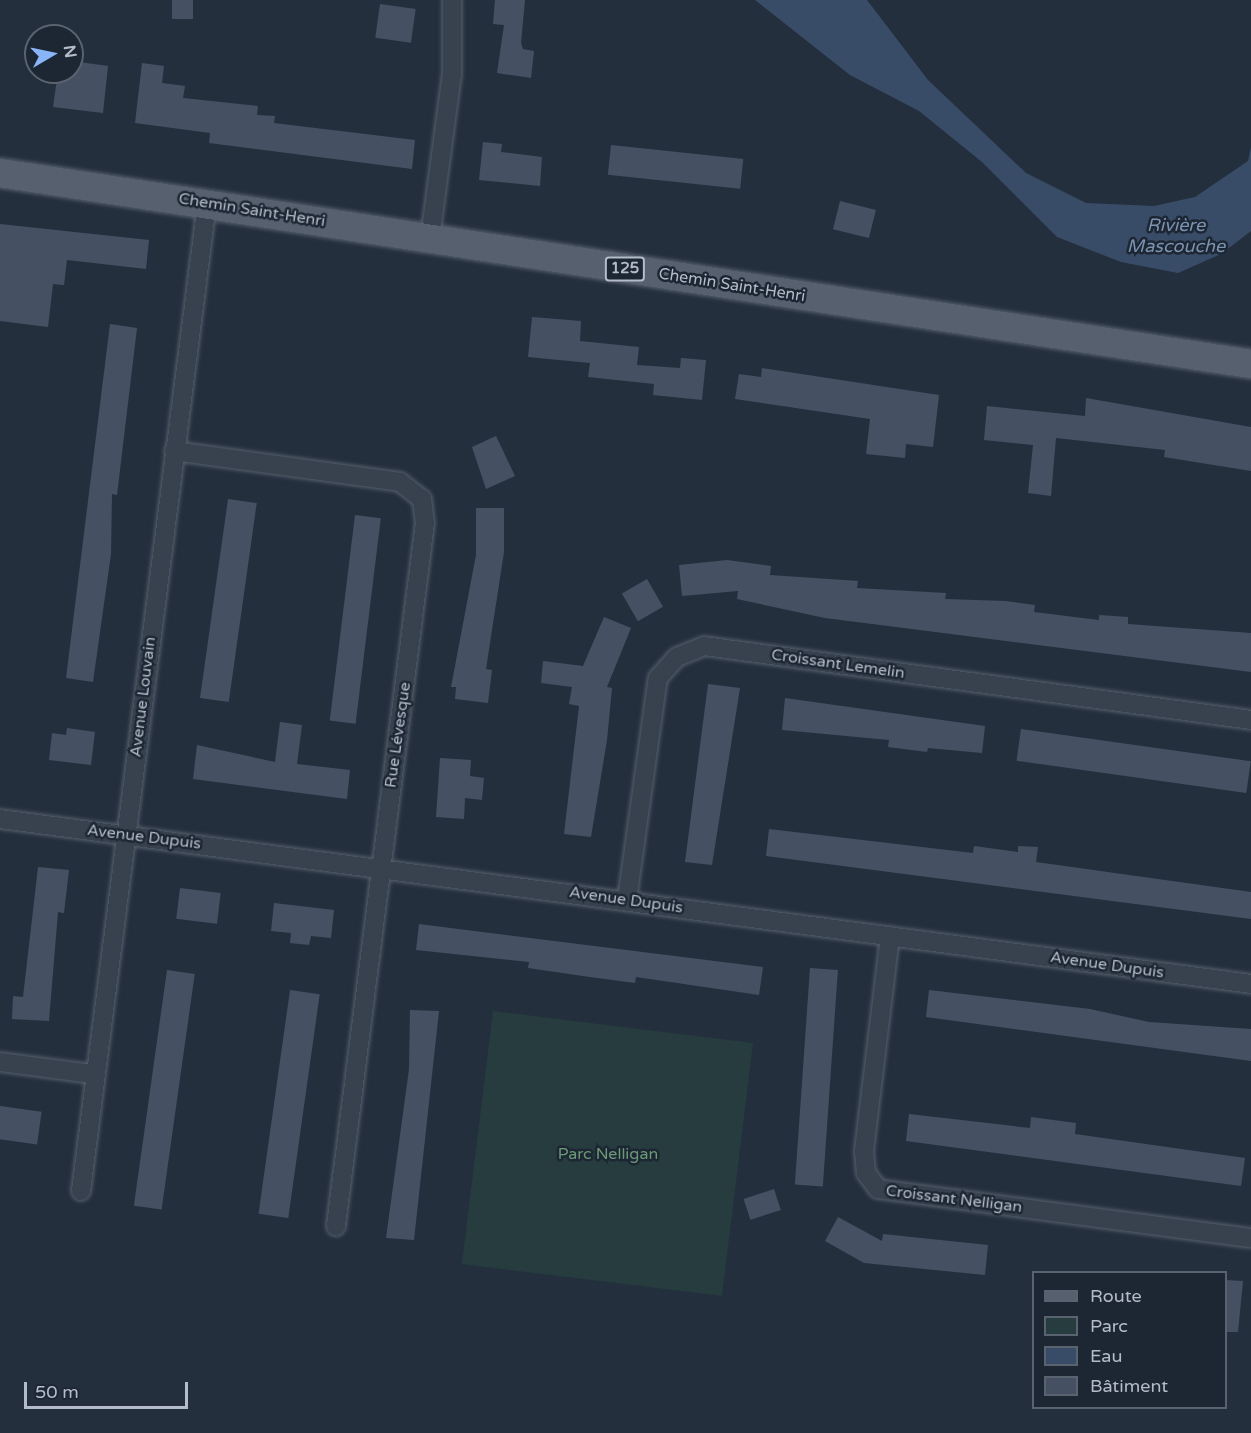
<!DOCTYPE html>
<html>
<head>
<meta charset="utf-8">
<style>
	body { margin:0 }
	#map { position:relative; width:1251px; height:1433px; overflow:hidden; background:#242f3e; font-family:"Varela Round",sans-serif }
	div>[style] { position:absolute }
	[style*='--x'] { left:calc(var(--x)*1px); top:calc(var(--y)*1px); width:calc(var(--w)*1px); rotate:calc(var(--a)*1deg) }
	.green>* { inset:0; background:#263c3f; transform-origin:0 0 }
	.water>* { inset:0; background:#394c67 }
	.building>* { inset:0; background:#455162; transform-origin:0 0 }
	.roads { filter:drop-shadow(0 0 2px #565f6c) drop-shadow(0 0 2px #565f6c) }
	.minor>* { height:18px; margin:-9px; padding:0 9px; transform-origin:9px; border-radius:9px; background:#38414e }
	.primary>* { height:28px; margin:-14px; padding:0 14px; transform-origin:14px; border-radius:14px; background:#56606e }
	span { translate:-50% -50%; white-space:nowrap; text-align:center; line-height:1.15; -webkit-text-stroke:5px #1d2633; paint-order:stroke }
	.shield-label span { padding:2px 4px; background:#1d2633; border:2px solid; border-radius:4px; -webkit-text-stroke-width:0 }
	.shield-label { font-size:15px; color:#b4bcc9; font-weight:700 }
	.street-label { font-size:16px; color:#b4bcc9 }
	.park-label { font-size:16px; color:#6b9a76 }
	.water-label { font-size:18px; color:#7c92b1; font-style:italic }
	.legend { position:absolute; left:1032px; top:1271px; width:195px; height:138px; box-sizing:border-box; background:#1d2633; border:2px solid #59626f; margin:0; padding:8px 10px; list-style:none; font-size:18px; color:#b4bcc9 }
	.legend li { display:flex; align-items:center; gap:12px; height:30px }
	.legend b { width:30px; border:2px solid #59626f }
	.north { position:absolute; left:24px; top:24px; width:60px; height:60px; box-sizing:border-box; background:#1d2633; border:2px solid #59626f; border-radius:50%; rotate:81deg; font-size:16px; font-weight:700; line-height:24px; text-align:center; color:#b4bcc9 }
	.north::after { content:''; display:block; margin:auto; width:21px; height:27px; background:#8ab4f8; clip-path:polygon(50% 0,100% 100%,50% 72%,0 100%) }
	.scale { position:absolute; left:24px; top:1382px; width:164px; height:27px; box-sizing:border-box; border:3px solid #b4bcc9; border-top:0; padding-left:8px; font-size:18px; line-height:21px; white-space:nowrap; color:#b4bcc9; -webkit-text-stroke:4px #1d2633; paint-order:stroke }
</style>
</head>
<body>
<div id="map">
	<div class="green">
		<div style="left:493px;top:1011px;width:262px;height:255px;rotate:7deg"></div>
	</div>
	<div class="water">
		<div style="clip-path:polygon(755px 0,867px 0,928px 80px,1026px 173px,1086px 203px,1154px 206px,1195px 197px,1248px 161px,1251px 147px,1251px 231px,1221px 254px,1178px 273px,1121px 262px,1057px 237px,982px 162px,919px 111px,850px 75px)"></div>
	</div>
	<div class="building">
		<div style="left:172px;top:0;width:21px;height:19px"></div>
		<div style="clip-path:polygon(495px 0,525px 0,521px 43px,523px 49px,534px 51px,531px 78px,497px 73px,504px 25px,493px 24px)"></div>
		<div style="left:380px;top:4px;width:36px;height:34px;rotate:8deg"></div>
		<div style="clip-path:polygon(72px 61px,108px 66px,103px 113px,53px 107px,58px 72px,72px 72px)"></div>
		<div style="clip-path:polygon(142px 63px,164px 66px,162px 83px,185px 86px,183px 98px,258px 106px,257px 115px,275px 116px,274px 123px,415px 140px,412px 169px,209px 143px,210px 133px,135px 123px)"></div>
		<div style="clip-path:polygon(483px 142px,502px 144px,501px 152px,542px 157px,540px 186px,479px 180px)"></div>
		<div style="left:611px;top:145px;width:133px;height:30px;rotate:6deg"></div>
		<div style="left:840px;top:201px;width:37px;height:29px;rotate:14deg"></div>
		<div style="clip-path:polygon(0 224px,149px 240px,146px 269px,67px 260px,64px 285px,53px 284px,48px 327px,0 321px)"></div>
		<div style="clip-path:polygon(532px 317px,581px 321px,580px 341px,639px 347px,637px 365px,680px 368px,681px 358px,706px 360px,702px 400px,653px 395px,654px 384px,588px 377px,590px 363px,528px 357px)"></div>
		<div style="clip-path:polygon(110px 324px,137px 328px,117px 495px,112px 494px,111px 554px,93px 682px,66px 678px)"></div>
		<div style="clip-path:polygon(762px 368px,939px 395px,933px 447px,906px 444px,905px 458px,866px 454px,870px 419px,735px 399px,739px 374px,761px 377px)"></div>
		<div style="clip-path:polygon(1086px 398px,1251px 427px,1251px 471px,1164px 457px,1165px 450px,1056px 438px,1051px 496px,1028px 493px,1033px 445px,984px 440px,987px 406px,1085px 416px)"></div>
		<div style="clip-path:polygon(496px 436px,515px 476px,486px 489px,472px 447px)"></div>
		<div style="left:228px;top:499px;width:29px;height:201px;rotate:8deg"></div>
		<div style="clip-path:polygon(476px 508px,504px 508px,504px 552px,486px 669px,492px 670px,488px 703px,455px 699px,456px 687px,451px 687px,476px 555px)"></div>
		<div style="left:355px;top:515px;width:26px;height:207px;rotate:7deg"></div>
		<div style="clip-path:polygon(727px 560px,771px 566px,770px 575px,858px 581px,857px 588px,946px 593px,945px 599px,1006px 601px,1035px 605px,1034px 612px,1099px 620px,1099px 615px,1128px 617px,1128px 624px,1251px 633px,1251px 672px,825px 618px,737px 599px,738px 591px,682px 596px,679px 565px)"></div>
		<div style="left:647px;top:579px;width:32px;height:29px;rotate:60deg"></div>
		<div style="clip-path:polygon(604px 617px,631px 628px,607px 687px,612px 688px,607px 740px,591px 837px,564px 834px,579px 706px,569px 704px,572px 687px,541px 683px,543px 661px,583px 666px)"></div>
		<div style="clip-path:polygon(708px 684px,740px 688px,712px 865px,685px 862px)"></div>
		<div style="clip-path:polygon(785px 698px,985px 726px,982px 753px,928px 748px,927px 752px,888px 747px,889px 740px,782px 730px)"></div>
		<div style="clip-path:polygon(280px 722px,302px 725px,297px 764px,350px 770px,347px 799px,193px 779px,197px 745px,275px 762px)"></div>
		<div style="clip-path:polygon(67px 728px,95px 732px,91px 765px,49px 760px,52px 733px,66px 735px)"></div>
		<div style="left:1021px;top:729px;width:232px;height:32px;rotate:8deg"></div>
		<div style="clip-path:polygon(440px 758px,471px 760px,470px 776px,484px 778px,482px 800px,465px 798px,464px 819px,436px 817px)"></div>
		<div style="clip-path:polygon(769px 829px,973px 853px,974px 846px,1018px 852px,1018px 846px,1038px 847px,1036px 862px,1251px 892px,1251px 919px,766px 856px)"></div>
		<div style="clip-path:polygon(38px 867px,69px 870px,64px 913px,58px 912px,49px 1021px,12px 1019px,13px 996px,23px 997px)"></div>
		<div style="left:180px;top:888px;width:41px;height:31px;rotate:7deg"></div>
		<div style="clip-path:polygon(274px 903px,334px 910px,331px 938px,311px 936px,309px 945px,290px 943px,291px 933px,271px 931px)"></div>
		<div style="clip-path:polygon(419px 924px,763px 967px,759px 995px,636px 977px,635px 983px,590px 977px,528px 968px,529px 962px,416px 950px)"></div>
		<div style="left:810px;top:968px;width:28px;height:217px;rotate:4deg"></div>
		<div style="left:167px;top:970px;width:28px;height:238px;rotate:8deg"></div>
		<div style="left:290px;top:990px;width:30px;height:226px;rotate:8deg"></div>
		<div style="clip-path:polygon(929px 990px,1090px 1009px,1149px 1022px,1251px 1029px,1251px 1061px,926px 1017px)"></div>
		<div style="clip-path:polygon(410px 1010px,439px 1011px,414px 1240px,386px 1238px,409px 1069px)"></div>
		<div style="left:0;top:1106px;width:42px;height:33px;rotate:8deg"></div>
		<div style="clip-path:polygon(909px 1114px,1030px 1128px,1031px 1117px,1076px 1123px,1075px 1134px,1245px 1158px,1241px 1186px,906px 1141px)"></div>
		<div style="left:774px;top:1189px;width:22px;height:32px;rotate:72deg"></div>
		<div style="clip-path:polygon(838px 1217px,882px 1241px,883px 1234px,988px 1245px,985px 1275px,864px 1263px,825px 1241px)"></div>
		<div style="clip-path:polygon(1226px 1280px,1243px 1281px,1238px 1332px,1226px 1332px)"></div>
	</div>
	<div class="roads">
		<div class="minor">
			<div style="--x:430;--y:238;--w:165;--a:-82.4"></div>
			<div style="--x:452;--y:74;--w:74;--a:-90"></div>
			<div style="--x:174;--y:451;--w:228;--a:7.8"></div>
			<div style="--x:400;--y:482;--w:28;--a:38"></div>
			<div style="--x:422;--y:499;--w:24;--a:83"></div>
			<div style="--x:425;--y:523;--w:709;--a:97.22"></div>
			<div style="--x:0;--y:819;--w:1262;--a:7.51"></div>
			<div style="--x:627;--y:900;--w:224;--a:-82.1"></div>
			<div style="--x:658;--y:678;--w:28;--a:-48"></div>
			<div style="--x:677;--y:657;--w:29;--a:-22"></div>
			<div style="--x:704;--y:646;--w:552;--a:7.7"></div>
			<div style="--x:890;--y:936;--w:217;--a:96.9"></div>
			<div style="--x:864;--y:1151;--w:22;--a:85"></div>
			<div style="--x:866;--y:1173;--w:20;--a:53"></div>
			<div style="--x:878;--y:1189;--w:376;--a:7.5"></div>
			<div style="--x:0;--y:1062;--w:94;--a:7.4"></div>
			<div style="--x:81;--y:1191;--w:996;--a:-82.73"></div>
		</div>
		<div class="primary">
			<div style="--x:0;--y:173;--w:1265;--a:8.68"></div>
		</div>
	</div>
	<div class="shield-label">
		<span style="left:625px;top:269px">125</span>
	</div>
	<div class="street-label">
		<span style="left:252px;top:210px;rotate:9deg">Chemin Saint-Henri</span>
		<span style="left:732px;top:285px;rotate:9deg">Chemin Saint-Henri</span>
		<span style="left:838px;top:664px;rotate:8deg">Croissant Lemelin</span>
		<span style="left:143px;top:697px;rotate:-83deg">Avenue Louvain</span>
		<span style="left:398px;top:735px;rotate:-82deg">Rue Lévesque</span>
		<span style="left:144px;top:837px;rotate:7deg">Avenue Dupuis</span>
		<span style="left:626px;top:900px;rotate:8deg">Avenue Dupuis</span>
		<span style="left:1107px;top:965px;rotate:8deg">Avenue Dupuis</span>
		<span style="left:954px;top:1199px;rotate:7deg">Croissant Nelligan</span>
	</div>
	<div class="park-label">
		<span style="left:608px;top:1154px">Parc Nelligan</span>
	</div>
	<div class="water-label">
		<span style="left:1176px;top:236px">Rivière<br>Mascouche</span>
	</div>
	<ul class="legend">
	<li><b style="height:8px;background:#56606e"></b>Route</li>
	<li><b style="height:16px;background:#263c3f"></b>Parc</li>
	<li><b style="height:16px;background:#394c67"></b>Eau</li>
	<li><b style="height:16px;background:#455162"></b>Bâtiment</li>
	</ul>
	<div class="north">N</div>
	<div class="scale">50 m</div>
</div>
</body>
</html>
